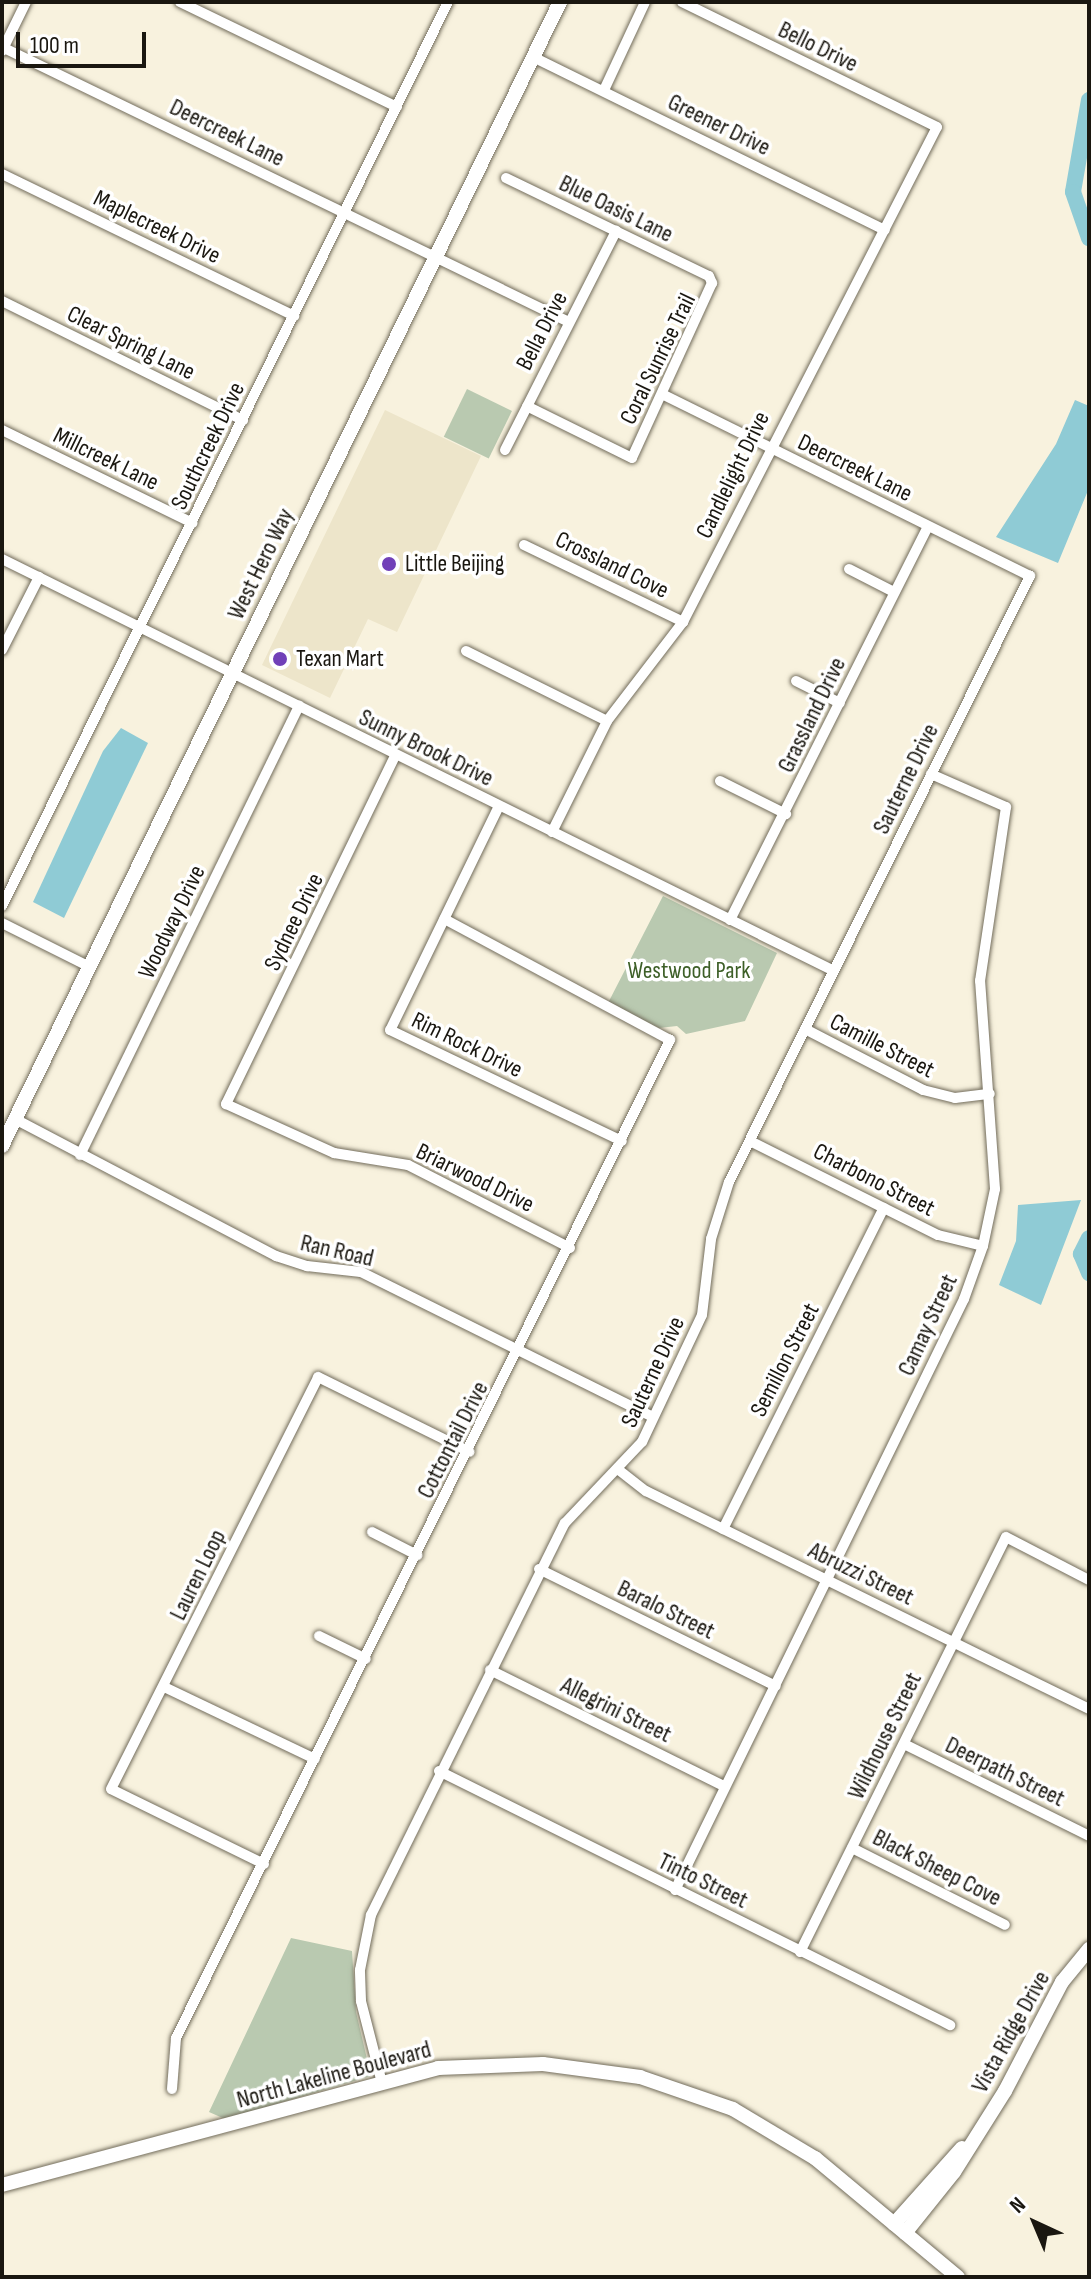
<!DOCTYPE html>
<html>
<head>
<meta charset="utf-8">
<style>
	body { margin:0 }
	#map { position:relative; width:1091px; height:2279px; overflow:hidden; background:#f8f2de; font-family:"Sofia Sans Condensed",sans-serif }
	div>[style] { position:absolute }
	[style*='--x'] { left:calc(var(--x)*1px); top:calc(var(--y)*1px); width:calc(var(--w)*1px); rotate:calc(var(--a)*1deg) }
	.built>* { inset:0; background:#ede5ca }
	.green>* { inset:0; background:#b9c9b0; transform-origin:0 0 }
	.water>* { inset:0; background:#8fcbd5 }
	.river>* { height:16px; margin:-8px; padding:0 8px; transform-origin:8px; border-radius:8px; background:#8fcbd5 }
	.roads { filter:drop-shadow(0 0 2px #726c5b) drop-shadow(0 0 2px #726c5b) }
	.street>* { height:10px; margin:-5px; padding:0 5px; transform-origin:5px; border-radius:5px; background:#fff }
	.secondary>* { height:14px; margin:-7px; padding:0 7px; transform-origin:7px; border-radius:7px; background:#fff }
	.dots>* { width:22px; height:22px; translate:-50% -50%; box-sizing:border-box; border:4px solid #fff; border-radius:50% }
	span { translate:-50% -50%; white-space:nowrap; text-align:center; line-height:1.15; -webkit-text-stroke:7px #fff; paint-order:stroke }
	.street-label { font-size:24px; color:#1a1710 }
	.poi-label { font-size:24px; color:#1a1710 }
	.left { translate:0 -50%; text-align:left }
	.park-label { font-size:24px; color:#3d5f27 }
	.frame { position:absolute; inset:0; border:4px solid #1a1710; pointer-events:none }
	.north { position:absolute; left:995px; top:2183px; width:80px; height:80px; -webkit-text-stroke:6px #fff; paint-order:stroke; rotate:316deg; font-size:22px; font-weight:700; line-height:32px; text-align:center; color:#1a1710 }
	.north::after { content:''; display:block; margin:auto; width:28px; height:36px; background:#1a1710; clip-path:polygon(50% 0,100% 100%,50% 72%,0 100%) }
	.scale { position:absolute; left:16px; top:32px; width:130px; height:36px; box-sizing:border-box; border:4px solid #1a1710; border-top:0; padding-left:10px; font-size:24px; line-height:28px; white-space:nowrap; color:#1a1710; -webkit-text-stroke:6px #fff; paint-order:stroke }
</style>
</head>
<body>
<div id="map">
	<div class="built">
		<div style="clip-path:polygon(385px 410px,481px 456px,397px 632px,368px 619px,330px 698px,262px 665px)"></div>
	</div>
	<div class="green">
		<div style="left:467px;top:389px;width:50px;height:53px;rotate:26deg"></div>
		<div style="clip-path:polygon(663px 896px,777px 953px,745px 1021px,686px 1034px,677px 1026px,659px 1028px,608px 1003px)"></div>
		<div style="clip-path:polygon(291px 1938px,352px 1951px,356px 2012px,371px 2076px,225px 2119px,209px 2112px)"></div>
	</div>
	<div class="water">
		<div style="clip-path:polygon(1075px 400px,1089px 406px,1089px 488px,1058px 563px,996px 537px,1056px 444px)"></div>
		<div style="clip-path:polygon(121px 728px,148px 743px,64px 918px,33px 902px,103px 751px)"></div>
		<div style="clip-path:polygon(1081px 1200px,1041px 1305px,999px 1285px,1016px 1241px,1018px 1205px)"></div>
	</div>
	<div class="river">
		<div style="--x:1089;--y:100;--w:93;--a:99.9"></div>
		<div style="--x:1073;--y:192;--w:49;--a:70.8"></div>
		<div style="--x:1089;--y:1238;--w:18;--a:117"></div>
		<div style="--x:1081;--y:1254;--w:21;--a:67"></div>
	</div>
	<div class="roads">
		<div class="street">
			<div style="--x:180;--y:2;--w:241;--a:25.8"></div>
			<div style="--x:2;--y:47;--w:630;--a:25.87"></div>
			<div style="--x:2;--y:51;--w:55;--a:-63.9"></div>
			<div style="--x:533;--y:57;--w:392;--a:26.2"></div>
			<div style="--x:604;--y:90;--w:97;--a:-65"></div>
			<div style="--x:2;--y:174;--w:325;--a:25.9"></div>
			<div style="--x:506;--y:178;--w:225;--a:25.8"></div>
			<div style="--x:709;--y:276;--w:8;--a:67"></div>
			<div style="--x:712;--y:283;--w:192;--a:114.6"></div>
			<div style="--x:632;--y:458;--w:117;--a:-153.7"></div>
			<div style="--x:2;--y:301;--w:269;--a:26.3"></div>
			<div style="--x:2;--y:430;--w:212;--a:26"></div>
			<div style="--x:505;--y:450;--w:246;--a:-63.1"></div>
			<div style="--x:524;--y:545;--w:177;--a:25.8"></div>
			<div style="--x:2;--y:559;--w:928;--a:26.34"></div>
			<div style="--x:849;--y:569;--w:51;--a:27.1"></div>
			<div style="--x:2;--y:650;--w:82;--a:-63.1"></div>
			<div style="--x:466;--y:651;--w:157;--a:26.4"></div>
			<div style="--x:796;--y:681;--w:49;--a:26.6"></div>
			<div style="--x:395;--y:756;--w:387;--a:115.9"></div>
			<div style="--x:226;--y:1104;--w:119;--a:24.4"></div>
			<div style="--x:334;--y:1153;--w:75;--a:9.2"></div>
			<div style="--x:408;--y:1165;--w:182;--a:27.1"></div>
			<div style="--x:720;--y:781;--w:74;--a:26.6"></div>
			<div style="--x:499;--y:806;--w:249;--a:115.9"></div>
			<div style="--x:390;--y:1030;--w:257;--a:25.6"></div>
			<div style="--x:552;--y:832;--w:124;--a:-63.6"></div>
			<div style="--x:607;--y:721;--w:125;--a:-52.5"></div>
			<div style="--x:683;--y:622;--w:556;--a:-62.84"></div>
			<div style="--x:937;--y:127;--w:284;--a:-153.9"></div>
			<div style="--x:2;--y:906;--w:1008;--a:-63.74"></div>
			<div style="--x:730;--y:920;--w:440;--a:-63.3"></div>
			<div style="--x:2;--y:923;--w:98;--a:26.6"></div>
			<div style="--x:805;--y:1029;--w:133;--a:27.3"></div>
			<div style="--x:923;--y:1090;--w:33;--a:14"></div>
			<div style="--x:955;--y:1098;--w:35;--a:-7"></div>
			<div style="--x:15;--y:1119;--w:295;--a:27.7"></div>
			<div style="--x:276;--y:1256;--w:33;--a:18"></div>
			<div style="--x:307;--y:1266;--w:54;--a:6.3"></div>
			<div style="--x:361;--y:1272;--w:326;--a:26.4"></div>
			<div style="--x:750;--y:1141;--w:210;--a:26.6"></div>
			<div style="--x:938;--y:1235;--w:46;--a:13.7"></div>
			<div style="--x:80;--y:1155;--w:500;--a:-64"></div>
			<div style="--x:620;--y:1471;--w:33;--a:38"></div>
			<div style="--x:646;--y:1491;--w:494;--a:26.2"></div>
			<div style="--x:723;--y:1529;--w:359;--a:-63.4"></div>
			<div style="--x:372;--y:1532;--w:51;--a:27.1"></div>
			<div style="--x:539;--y:1569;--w:264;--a:26.3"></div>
			<div style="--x:319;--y:1636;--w:52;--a:26.1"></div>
			<div style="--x:490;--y:1670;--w:261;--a:26.4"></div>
			<div style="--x:164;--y:1687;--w:167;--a:25.5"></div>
			<div style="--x:904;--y:1744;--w:207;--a:26.4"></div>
			<div style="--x:439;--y:1771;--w:571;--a:26.43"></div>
			<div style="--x:852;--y:1848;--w:171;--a:26.7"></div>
			<div style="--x:264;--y:1864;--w:170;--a:-153.9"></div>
			<div style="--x:111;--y:1789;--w:461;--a:-63.3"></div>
			<div style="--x:318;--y:1377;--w:169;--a:26.3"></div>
			<div style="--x:675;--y:1890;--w:658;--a:-63.94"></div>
			<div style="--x:964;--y:1299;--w:56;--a:-70.3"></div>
			<div style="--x:983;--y:1246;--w:58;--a:-78.1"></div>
			<div style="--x:995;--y:1189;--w:209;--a:-94.1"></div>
			<div style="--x:980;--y:981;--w:176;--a:-81.5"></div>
			<div style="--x:1006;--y:807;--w:82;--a:-156.3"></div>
			<div style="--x:800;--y:1952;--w:463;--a:-63.6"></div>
			<div style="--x:1006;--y:1537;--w:93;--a:27.4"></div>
			<div style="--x:382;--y:2083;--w:85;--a:-104.4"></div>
			<div style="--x:361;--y:2001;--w:31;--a:-92"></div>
			<div style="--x:360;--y:1970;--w:56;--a:-78.7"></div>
			<div style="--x:371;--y:1915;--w:437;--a:-63.7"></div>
			<div style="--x:565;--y:1523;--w:112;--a:-46.5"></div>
			<div style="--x:642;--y:1442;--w:140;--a:-64.7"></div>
			<div style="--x:702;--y:1315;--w:77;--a:-83.2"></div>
			<div style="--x:711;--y:1239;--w:60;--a:-72.5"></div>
			<div style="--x:729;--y:1182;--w:677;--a:-63.59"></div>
			<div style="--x:1030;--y:576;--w:409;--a:-153.7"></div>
			<div style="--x:172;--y:2089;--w:51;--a:-85.5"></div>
			<div style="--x:176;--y:2038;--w:1114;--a:-63.67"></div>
			<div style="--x:670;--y:1040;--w:256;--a:-151.8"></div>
		</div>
		<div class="secondary">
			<div style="--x:2;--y:1146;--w:1273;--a:-64"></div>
			<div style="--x:2;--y:2185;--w:451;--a:-15"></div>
			<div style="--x:438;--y:2068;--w:105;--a:-2.2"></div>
			<div style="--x:543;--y:2064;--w:98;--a:7.6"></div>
			<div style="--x:640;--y:2077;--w:98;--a:19"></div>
			<div style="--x:733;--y:2109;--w:96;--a:30.9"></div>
			<div style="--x:815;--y:2158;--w:186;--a:39.8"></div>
			<div style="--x:894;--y:2224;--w:102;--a:-48.2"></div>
			<div style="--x:905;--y:2233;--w:78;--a:-51.2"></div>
			<div style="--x:954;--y:2172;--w:96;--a:-57.8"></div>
			<div style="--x:1005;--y:2091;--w:123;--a:-62.4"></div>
			<div style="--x:1062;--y:1982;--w:43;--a:-50.7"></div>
		</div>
	</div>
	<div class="dots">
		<div style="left:389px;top:564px;background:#7140b8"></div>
		<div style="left:280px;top:659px;background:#7140b8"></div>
	</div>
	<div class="street-label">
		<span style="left:818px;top:47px;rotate:26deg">Bello Drive</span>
		<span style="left:719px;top:125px;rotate:26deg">Greener Drive</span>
		<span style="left:227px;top:133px;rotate:26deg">Deercreek Lane</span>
		<span style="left:616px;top:209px;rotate:26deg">Blue Oasis Lane</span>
		<span style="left:157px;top:227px;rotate:26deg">Maplecreek Drive</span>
		<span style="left:542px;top:331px;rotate:-63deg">Bella Drive</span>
		<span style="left:131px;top:343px;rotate:26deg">Clear Spring Lane</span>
		<span style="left:658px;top:359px;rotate:-64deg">Coral Sunrise Trail</span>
		<span style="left:208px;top:446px;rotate:-64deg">Southcreek Drive</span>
		<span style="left:106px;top:459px;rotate:26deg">Millcreek Lane</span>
		<span style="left:855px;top:468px;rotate:26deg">Deercreek Lane</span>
		<span style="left:733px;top:475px;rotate:-64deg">Candlelight Drive</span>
		<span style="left:261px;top:564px;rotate:-64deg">West Hero Way</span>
		<span style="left:612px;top:565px;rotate:26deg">Crossland Cove</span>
		<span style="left:812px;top:715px;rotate:-64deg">Grassland Drive</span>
		<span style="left:426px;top:748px;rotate:26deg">Sunny Brook Drive</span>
		<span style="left:906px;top:779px;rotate:-64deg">Sauterne Drive</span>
		<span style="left:172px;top:922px;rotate:-64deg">Woodway Drive</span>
		<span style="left:294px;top:922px;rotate:-64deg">Sydnee Drive</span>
		<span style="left:467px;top:1045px;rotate:26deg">Rim Rock Drive</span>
		<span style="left:882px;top:1046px;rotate:27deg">Camille Street</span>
		<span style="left:475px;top:1178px;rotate:26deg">Briarwood Drive</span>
		<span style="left:874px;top:1180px;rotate:27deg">Charbono Street</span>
		<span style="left:337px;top:1251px;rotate:13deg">Ran Road</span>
		<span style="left:928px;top:1325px;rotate:-65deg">Camay Street</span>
		<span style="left:785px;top:1360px;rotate:-63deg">Semillon Street</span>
		<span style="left:653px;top:1372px;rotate:-65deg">Sauterne Drive</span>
		<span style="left:453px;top:1440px;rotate:-63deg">Cottontail Drive</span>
		<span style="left:861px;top:1574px;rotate:26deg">Abruzzi Street</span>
		<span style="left:198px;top:1575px;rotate:-64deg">Lauren Loop</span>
		<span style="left:666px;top:1610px;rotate:26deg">Baralo Street</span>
		<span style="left:616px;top:1710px;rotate:26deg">Allegrini Street</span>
		<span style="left:885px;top:1736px;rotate:-64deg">Wildhouse Street</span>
		<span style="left:1005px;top:1772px;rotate:26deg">Deerpath Street</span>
		<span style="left:937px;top:1868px;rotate:27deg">Black Sheep Cove</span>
		<span style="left:703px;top:1881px;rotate:26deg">Tinto Street</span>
		<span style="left:1011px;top:2032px;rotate:-61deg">Vista Ridge Drive</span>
		<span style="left:334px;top:2075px;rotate:-15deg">North Lakeline Boulevard</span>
	</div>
	<div class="poi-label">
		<span class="left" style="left:405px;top:564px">Little Beijing</span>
		<span class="left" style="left:296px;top:659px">Texan Mart</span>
	</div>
	<div class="park-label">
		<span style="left:689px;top:971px">Westwood Park</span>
	</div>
	<div class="frame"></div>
	<div class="north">N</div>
	<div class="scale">100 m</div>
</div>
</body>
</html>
